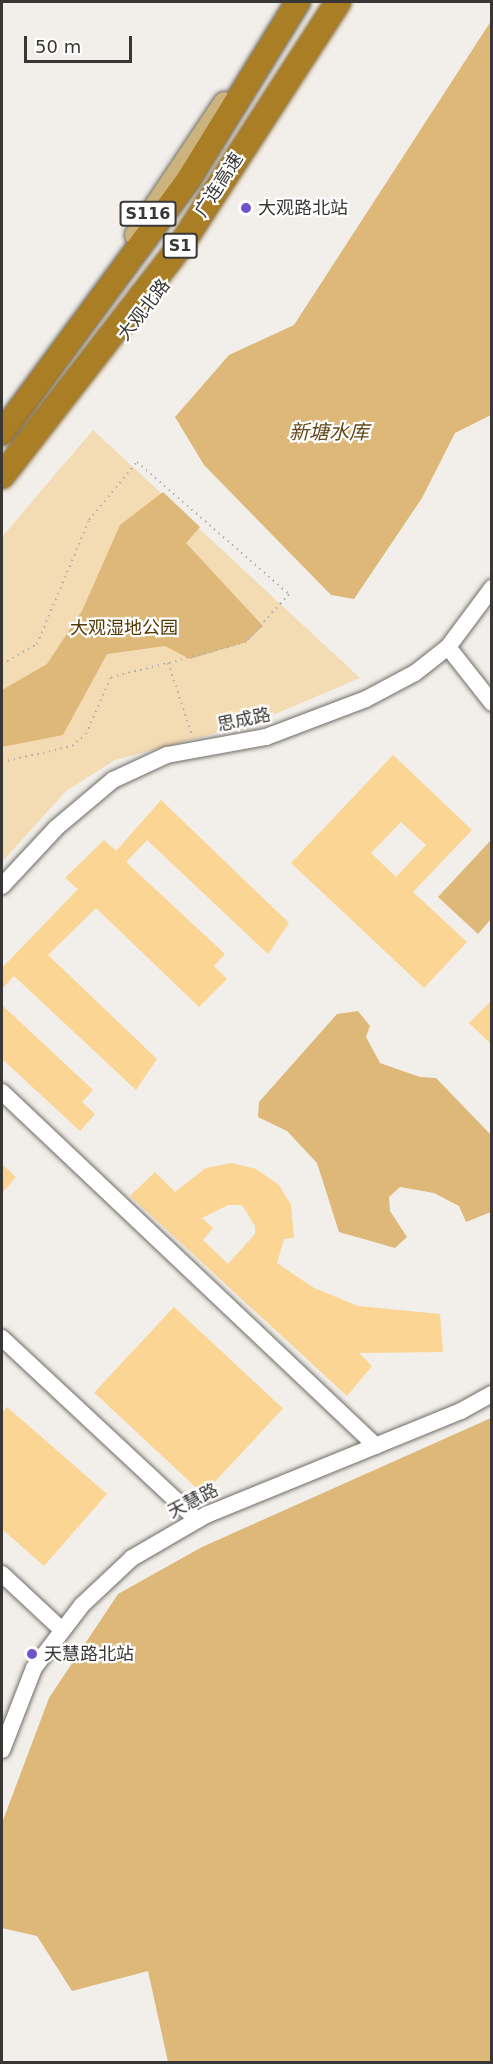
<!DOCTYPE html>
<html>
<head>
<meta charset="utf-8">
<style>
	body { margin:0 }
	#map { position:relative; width:493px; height:2064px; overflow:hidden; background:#f2eee9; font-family:"DejaVu Sans","Noto Sans SC",sans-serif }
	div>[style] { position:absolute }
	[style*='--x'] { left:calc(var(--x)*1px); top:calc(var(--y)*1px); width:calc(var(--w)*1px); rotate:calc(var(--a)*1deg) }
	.green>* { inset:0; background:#f3dbb3 }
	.forest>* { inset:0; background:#ddb879 }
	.water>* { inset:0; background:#deb879 }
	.building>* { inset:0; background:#fbd594; transform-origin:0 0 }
	.path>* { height:2px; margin-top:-1px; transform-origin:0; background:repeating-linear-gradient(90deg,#b4b1ad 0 1.5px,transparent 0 6px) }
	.roads { filter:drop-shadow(0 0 2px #6f6d68) drop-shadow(0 0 2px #6f6d68) }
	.minor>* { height:16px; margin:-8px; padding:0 8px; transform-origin:8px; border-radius:8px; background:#fff }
	.major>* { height:20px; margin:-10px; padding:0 10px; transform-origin:10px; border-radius:10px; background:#ccb27c }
	.highway>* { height:24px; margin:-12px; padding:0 12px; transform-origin:12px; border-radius:12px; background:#aa7e25 }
	.bridges { filter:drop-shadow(0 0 2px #82652b) drop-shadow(0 0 2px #82652b) }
	.highway-bridge>* { height:24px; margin:-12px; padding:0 12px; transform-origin:12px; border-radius:12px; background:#aa7e25 }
	.dots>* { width:16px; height:16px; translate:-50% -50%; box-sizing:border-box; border:3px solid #fff; border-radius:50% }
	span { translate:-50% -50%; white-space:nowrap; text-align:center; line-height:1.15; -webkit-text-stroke:4.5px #fff; paint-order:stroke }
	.shield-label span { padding:2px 4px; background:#fff; border:2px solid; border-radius:4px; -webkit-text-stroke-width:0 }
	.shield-label { font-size:16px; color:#383735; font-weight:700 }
	.street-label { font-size:18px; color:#383735 }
	.poi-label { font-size:18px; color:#383735 }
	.left { translate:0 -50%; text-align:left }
	.park-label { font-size:18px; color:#523903 }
	.water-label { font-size:20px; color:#624817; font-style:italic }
	.frame { position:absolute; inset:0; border:3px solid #383735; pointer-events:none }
	.scale { position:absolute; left:24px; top:36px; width:108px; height:27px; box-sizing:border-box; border:3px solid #383735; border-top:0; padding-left:8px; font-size:18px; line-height:21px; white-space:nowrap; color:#383735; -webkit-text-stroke:4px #fff; paint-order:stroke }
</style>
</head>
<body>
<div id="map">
	<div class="green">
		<div style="clip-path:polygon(93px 430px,360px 678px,254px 723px,115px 760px,66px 791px,2px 862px,2px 537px)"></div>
	</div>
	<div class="forest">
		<div style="clip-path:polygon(491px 840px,491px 919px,478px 934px,438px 897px)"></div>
		<div style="clip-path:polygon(491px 1418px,491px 2062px,168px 2062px,148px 1971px,72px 1991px,37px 1936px,2px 1928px,2px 1823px,49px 1698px,118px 1594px,202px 1547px)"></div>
	</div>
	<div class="water">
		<div style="clip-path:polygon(491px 21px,491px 415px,455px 433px,422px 498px,354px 599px,331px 595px,204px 465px,175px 417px,229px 355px,294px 325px)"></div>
		<div style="clip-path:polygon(163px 492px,200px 527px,186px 543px,263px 626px,246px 642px,190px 659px,165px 646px,107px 654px,63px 735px,2px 747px,2px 690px,47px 664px,82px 611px,120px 525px)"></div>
		<div style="clip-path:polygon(358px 1011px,370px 1026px,366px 1037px,380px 1063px,420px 1077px,436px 1078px,491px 1135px,491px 1212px,466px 1222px,459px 1206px,434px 1193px,400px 1187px,389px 1197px,390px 1211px,407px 1237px,395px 1248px,339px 1232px,317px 1163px,287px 1131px,258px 1117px,259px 1102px,337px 1014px)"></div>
	</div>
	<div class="building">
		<div style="clip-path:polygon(evenodd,393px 755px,472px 830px,413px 892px,467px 942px,424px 988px,291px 863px,393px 755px,401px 822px,426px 845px,396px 877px,371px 853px,401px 822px)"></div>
		<div style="clip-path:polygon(161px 800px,289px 923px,268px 954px,147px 840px,126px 862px,225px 954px,214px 966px,227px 979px,199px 1007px,96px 908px,48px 955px,157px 1059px,136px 1090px,14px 976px,2px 989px,2px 968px,78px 889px,65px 878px,104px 840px,116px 851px)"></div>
		<div style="clip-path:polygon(492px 1000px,492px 1045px,469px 1023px)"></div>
		<div style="clip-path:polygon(2px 1005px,93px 1090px,82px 1102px,95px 1114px,80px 1131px,2px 1059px)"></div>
		<div style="clip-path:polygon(evenodd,231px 1163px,256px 1169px,279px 1185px,291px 1205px,294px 1238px,284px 1239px,277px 1263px,314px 1288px,358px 1306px,440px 1314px,443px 1352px,359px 1353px,372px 1366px,347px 1396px,130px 1196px,155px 1172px,175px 1192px,206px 1168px,231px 1163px,228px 1205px,242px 1205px,255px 1226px,255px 1234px,228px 1264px,203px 1240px,213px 1228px,202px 1218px,228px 1205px)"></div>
		<div style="clip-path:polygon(2px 1164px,16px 1177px,2px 1193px)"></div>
		<div style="left:174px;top:1307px;width:149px;height:117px;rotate:43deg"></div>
		<div style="clip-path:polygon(7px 1407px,107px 1494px,44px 1566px,2px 1529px,2px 1413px)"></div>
	</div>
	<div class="path">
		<div style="--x:2;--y:664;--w:40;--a:-29.7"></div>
		<div style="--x:37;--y:644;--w:134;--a:-67.2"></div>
		<div style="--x:89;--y:520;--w:75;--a:-50.4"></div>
		<div style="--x:137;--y:462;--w:201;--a:41"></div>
		<div style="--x:289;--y:594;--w:64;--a:131.9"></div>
		<div style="--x:246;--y:642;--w:81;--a:164.9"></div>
		<div style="--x:168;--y:663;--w:76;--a:71.6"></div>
		<div style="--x:2;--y:762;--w:72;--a:-12.9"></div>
		<div style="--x:72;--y:746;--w:18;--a:-41"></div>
		<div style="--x:86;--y:734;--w:62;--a:-66.3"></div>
		<div style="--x:111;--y:677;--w:59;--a:-13.8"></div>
	</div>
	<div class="roads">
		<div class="minor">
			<div style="--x:448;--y:647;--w:71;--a:51.8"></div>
			<div style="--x:2;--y:886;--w:79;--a:-47"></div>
			<div style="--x:56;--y:828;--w:75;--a:-40.1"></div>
			<div style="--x:113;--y:780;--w:60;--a:-24.8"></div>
			<div style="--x:167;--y:755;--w:101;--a:-10.3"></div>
			<div style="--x:266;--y:737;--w:107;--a:-20.8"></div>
			<div style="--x:366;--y:699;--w:55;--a:-28"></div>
			<div style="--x:415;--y:673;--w:42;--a:-38.2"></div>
			<div style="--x:448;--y:647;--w:74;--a:-53.3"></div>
			<div style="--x:2;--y:1092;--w:515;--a:43.43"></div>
			<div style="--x:2;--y:1338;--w:267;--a:43"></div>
			<div style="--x:2;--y:1574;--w:81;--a:43"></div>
			<div style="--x:2;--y:1750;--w:88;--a:-68.7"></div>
			<div style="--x:34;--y:1668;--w:79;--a:-52.7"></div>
			<div style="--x:82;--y:1605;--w:69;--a:-43.2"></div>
			<div style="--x:132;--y:1558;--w:86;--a:-30.2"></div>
			<div style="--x:206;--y:1515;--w:275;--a:-22.2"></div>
			<div style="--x:461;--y:1411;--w:35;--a:-29"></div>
		</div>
		<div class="major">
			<div style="--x:135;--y:235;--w:160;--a:-56.2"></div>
		</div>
		<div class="highway">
			<div style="--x:2;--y:433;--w:315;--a:-53.6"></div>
			<div style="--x:189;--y:179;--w:208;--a:-58.4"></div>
		</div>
	</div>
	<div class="bridges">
		<div class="highway-bridge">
			<div style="--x:2;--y:476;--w:289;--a:-52.2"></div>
			<div style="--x:179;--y:248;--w:293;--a:-57.1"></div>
		</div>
	</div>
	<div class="dots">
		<div style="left:246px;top:208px;background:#6f51cb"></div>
		<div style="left:32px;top:1654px;background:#6f51cb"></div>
	</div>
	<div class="shield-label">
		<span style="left:148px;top:214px">S116</span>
		<span style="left:180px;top:246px">S1</span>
	</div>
	<div class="street-label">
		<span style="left:219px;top:185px;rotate:-57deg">广连高速</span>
		<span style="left:144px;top:310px;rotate:-52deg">大观北路</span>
		<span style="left:244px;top:720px;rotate:-12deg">思成路</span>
		<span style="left:193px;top:1501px;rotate:-27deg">天慧路</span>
	</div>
	<div class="poi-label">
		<span class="left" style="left:258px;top:208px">大观路北站</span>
		<span class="left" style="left:44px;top:1654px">天慧路北站</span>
	</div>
	<div class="park-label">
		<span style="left:124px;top:628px">大观湿地公园</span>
	</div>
	<div class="water-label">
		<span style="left:329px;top:432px">新塘水库</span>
	</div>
	<div class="frame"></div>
	<div class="scale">50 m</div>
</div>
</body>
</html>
